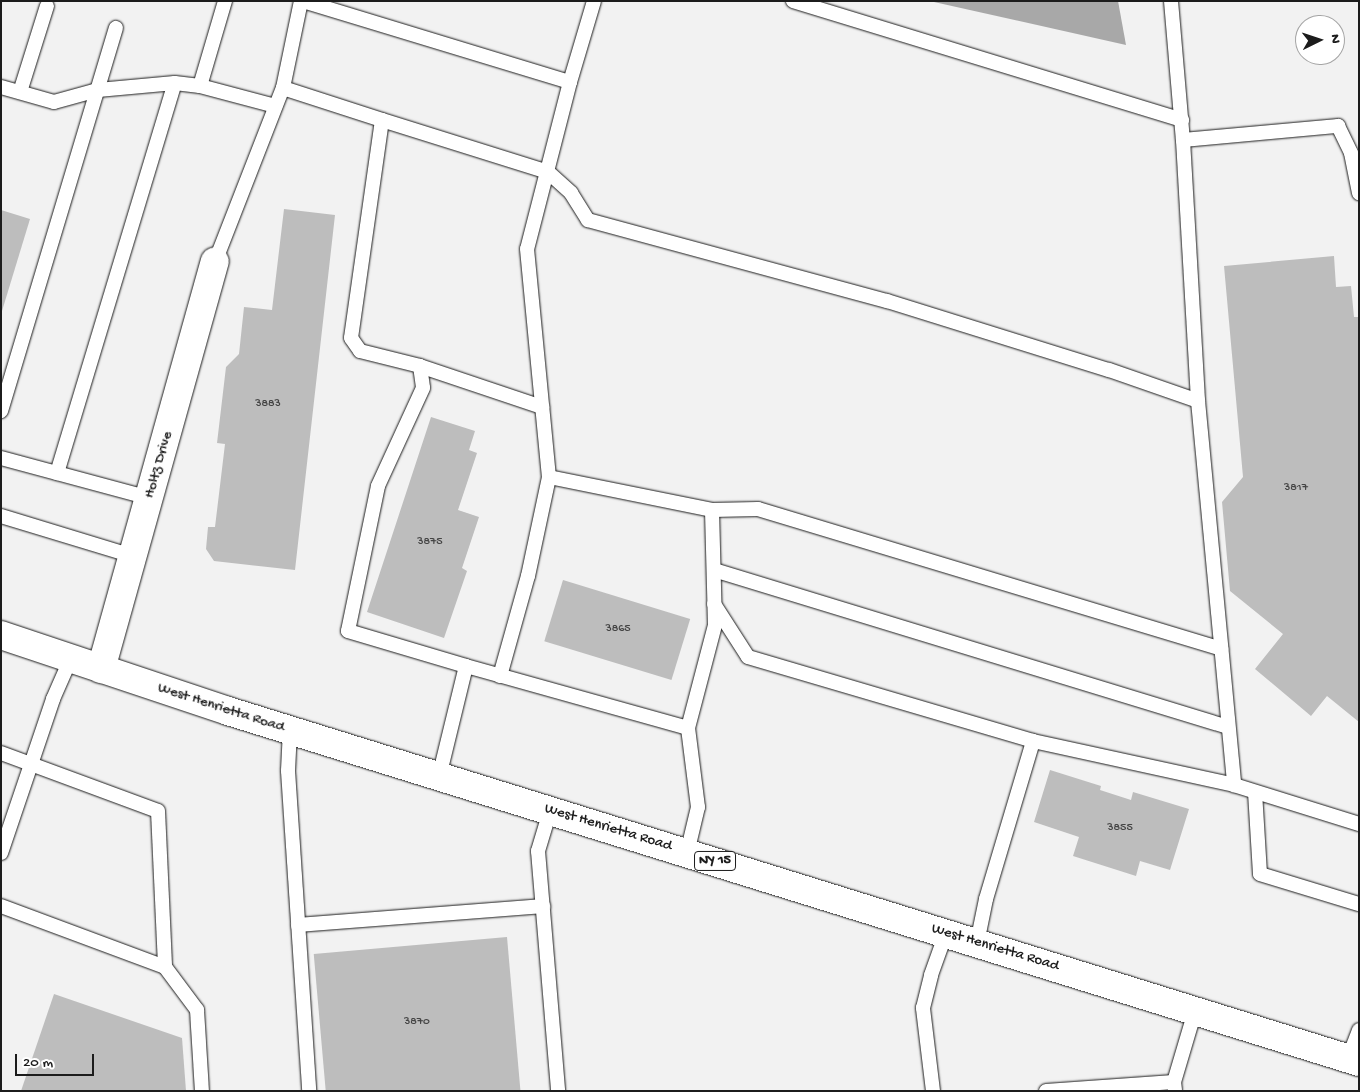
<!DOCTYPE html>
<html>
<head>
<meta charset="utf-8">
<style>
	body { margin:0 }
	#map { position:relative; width:1360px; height:1092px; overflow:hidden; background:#f2f2f2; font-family:"Gochi Hand",sans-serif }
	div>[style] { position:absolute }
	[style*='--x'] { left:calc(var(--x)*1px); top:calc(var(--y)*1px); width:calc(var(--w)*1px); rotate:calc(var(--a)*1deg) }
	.water>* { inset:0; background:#a8a8a8 }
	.building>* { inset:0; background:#bdbdbd; transform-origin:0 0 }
	.roads { filter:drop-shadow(0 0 1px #1c1c1c) drop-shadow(0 0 1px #1c1c1c) }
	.service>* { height:14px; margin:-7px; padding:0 7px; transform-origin:7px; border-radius:7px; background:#fff }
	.minor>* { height:28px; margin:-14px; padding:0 14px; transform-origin:14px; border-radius:14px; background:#fff }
	.primary>* { height:28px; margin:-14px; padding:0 14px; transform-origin:14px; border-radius:14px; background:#fff }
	span { translate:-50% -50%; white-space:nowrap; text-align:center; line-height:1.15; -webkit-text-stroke:5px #fff; paint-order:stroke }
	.number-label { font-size:12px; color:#444 }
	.number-label span { -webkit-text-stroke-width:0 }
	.shield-label span { padding:1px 4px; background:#fff; border:1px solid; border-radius:4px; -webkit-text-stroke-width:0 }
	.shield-label { font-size:14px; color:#1c1c1c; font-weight:700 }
	.street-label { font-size:15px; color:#1c1c1c }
	.frame { position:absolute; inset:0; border:2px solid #1c1c1c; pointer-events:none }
	.north { position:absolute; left:1295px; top:15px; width:50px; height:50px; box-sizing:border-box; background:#fff; border:1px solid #a4a4a4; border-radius:50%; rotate:86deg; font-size:14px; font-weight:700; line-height:20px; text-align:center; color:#1c1c1c }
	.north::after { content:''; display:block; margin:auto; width:18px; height:22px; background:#1c1c1c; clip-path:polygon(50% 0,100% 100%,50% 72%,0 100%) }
	.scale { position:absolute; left:15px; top:1054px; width:79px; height:22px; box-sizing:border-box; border:2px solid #1c1c1c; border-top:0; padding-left:6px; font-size:15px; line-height:18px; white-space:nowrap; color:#1c1c1c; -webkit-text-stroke:4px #fff; paint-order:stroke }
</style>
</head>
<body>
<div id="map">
	<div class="water">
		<div style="clip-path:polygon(933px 1px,1118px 1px,1126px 45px,934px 2px)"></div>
	</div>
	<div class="building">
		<div style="clip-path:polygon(284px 209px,335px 215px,295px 570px,214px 561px,206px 549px,208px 527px,215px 527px,225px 444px,217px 443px,226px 367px,239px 354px,244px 307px,272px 310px)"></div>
		<div style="clip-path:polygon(1px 210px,30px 219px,2px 311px,1px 311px)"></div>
		<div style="clip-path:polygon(1334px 256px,1336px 287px,1351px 286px,1354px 317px,1359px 317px,1359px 722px,1327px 696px,1311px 716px,1255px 669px,1283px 634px,1230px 591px,1222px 502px,1243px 477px,1224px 266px)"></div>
		<div style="clip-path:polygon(431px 417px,475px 431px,469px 450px,477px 453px,458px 510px,479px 517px,462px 568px,467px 571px,444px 638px,367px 612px)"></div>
		<div style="left:563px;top:580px;width:133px;height:64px;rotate:17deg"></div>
		<div style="clip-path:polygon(1050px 770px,1101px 786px,1100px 790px,1131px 800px,1133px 792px,1189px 809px,1170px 870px,1140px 861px,1136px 876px,1073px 856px,1079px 837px,1034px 822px)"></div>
		<div style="left:507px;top:937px;width:155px;height:194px;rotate:85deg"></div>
		<div style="clip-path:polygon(54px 994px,182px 1038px,186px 1091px,21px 1091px)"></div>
	</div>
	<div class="roads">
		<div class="service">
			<div style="--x:301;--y:1;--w:89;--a:101.7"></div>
			<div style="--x:283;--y:88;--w:104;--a:17.9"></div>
			<div style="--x:382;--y:120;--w:220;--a:98.1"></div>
			<div style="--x:351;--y:338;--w:16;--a:55"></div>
			<div style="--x:360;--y:351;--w:62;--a:14"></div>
			<div style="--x:420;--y:366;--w:22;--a:82"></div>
			<div style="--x:423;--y:388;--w:108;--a:114.7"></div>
			<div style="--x:378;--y:486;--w:148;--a:101.7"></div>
			<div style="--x:348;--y:631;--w:123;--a:16.5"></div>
			<div style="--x:466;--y:666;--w:114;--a:103.7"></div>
			<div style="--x:303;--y:1;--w:279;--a:16.9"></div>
			<div style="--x:570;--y:82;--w:84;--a:-73.5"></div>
			<div style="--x:793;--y:1;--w:407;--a:17"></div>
			<div style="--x:1171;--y:1;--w:140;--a:85.1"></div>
			<div style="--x:1183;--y:140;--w:261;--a:86.7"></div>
			<div style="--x:1198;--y:401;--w:386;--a:84.6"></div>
			<div style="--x:1234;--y:785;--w:131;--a:17.3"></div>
			<div style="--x:570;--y:82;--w:172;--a:104.4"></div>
			<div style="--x:527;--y:249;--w:229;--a:84.5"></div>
			<div style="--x:549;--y:477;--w:166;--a:11.4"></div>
			<div style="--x:712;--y:510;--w:46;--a:-1.2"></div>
			<div style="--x:758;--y:509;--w:484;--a:16.8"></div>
			<div style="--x:200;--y:86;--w:78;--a:14.9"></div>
			<div style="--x:1;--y:87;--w:55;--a:15.8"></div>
			<div style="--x:54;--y:102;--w:46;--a:-15.3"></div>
			<div style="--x:98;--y:90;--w:77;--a:-5.2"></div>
			<div style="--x:175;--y:83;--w:25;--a:7"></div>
			<div style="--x:200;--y:86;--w:89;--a:-73.6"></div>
			<div style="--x:20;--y:92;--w:90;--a:-72.6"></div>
			<div style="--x:382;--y:120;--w:174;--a:17.4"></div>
			<div style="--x:548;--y:172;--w:31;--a:42"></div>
			<div style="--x:571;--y:193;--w:32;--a:58"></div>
			<div style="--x:588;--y:220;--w:310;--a:15.2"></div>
			<div style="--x:887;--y:301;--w:232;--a:17.3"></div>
			<div style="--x:1109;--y:370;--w:94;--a:19.2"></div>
			<div style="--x:1183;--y:140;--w:156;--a:-5.2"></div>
			<div style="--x:1338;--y:126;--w:30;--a:64"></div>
			<div style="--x:1351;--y:153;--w:41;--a:78.7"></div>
			<div style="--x:215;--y:262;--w:187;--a:-68.7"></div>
			<div style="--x:420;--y:366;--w:129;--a:18.6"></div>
			<div style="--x:1;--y:411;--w:400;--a:-73.3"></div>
			<div style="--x:1;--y:458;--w:153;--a:15.1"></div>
			<div style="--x:57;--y:473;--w:407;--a:-73.2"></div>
			<div style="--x:1;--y:516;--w:138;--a:16.9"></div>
			<div style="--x:714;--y:570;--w:537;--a:16.99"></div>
			<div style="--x:714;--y:604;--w:63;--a:57.3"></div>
			<div style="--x:748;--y:657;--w:297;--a:16.4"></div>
			<div style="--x:1033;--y:741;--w:206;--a:12.3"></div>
			<div style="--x:466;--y:666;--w:230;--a:15.6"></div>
			<div style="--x:688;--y:728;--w:80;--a:82.8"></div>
			<div style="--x:698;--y:807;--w:47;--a:103.4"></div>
			<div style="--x:500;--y:676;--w:104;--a:-74.4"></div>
			<div style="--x:528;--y:576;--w:101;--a:-78"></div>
			<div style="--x:688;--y:728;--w:106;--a:-75.3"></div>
			<div style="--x:715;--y:625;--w:115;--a:-91.5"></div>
			<div style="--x:290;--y:730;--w:41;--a:92.8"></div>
			<div style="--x:288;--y:771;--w:321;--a:86.2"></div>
			<div style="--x:1;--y:753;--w:167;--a:20.3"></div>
			<div style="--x:158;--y:811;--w:156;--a:87.4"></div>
			<div style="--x:1255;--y:792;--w:82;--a:86.5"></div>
			<div style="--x:1260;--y:874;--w:103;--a:16.9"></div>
			<div style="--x:550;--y:811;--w:42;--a:106.7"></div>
			<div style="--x:538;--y:851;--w:241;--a:85.2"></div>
			<div style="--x:1;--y:853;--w:163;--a:-71.3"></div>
			<div style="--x:53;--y:699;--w:45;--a:-66.3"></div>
			<div style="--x:1;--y:906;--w:175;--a:20.4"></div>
			<div style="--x:165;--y:967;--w:54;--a:53.3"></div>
			<div style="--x:197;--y:1010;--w:81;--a:86.5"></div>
			<div style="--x:298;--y:925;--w:246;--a:-4.4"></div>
			<div style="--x:977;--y:943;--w:45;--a:-78.4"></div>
			<div style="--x:986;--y:899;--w:165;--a:-73.4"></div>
			<div style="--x:1348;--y:1059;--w:31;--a:-69"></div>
			<div style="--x:1175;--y:1090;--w:8;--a:-97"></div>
			<div style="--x:1174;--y:1082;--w:74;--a:-73.5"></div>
			<div style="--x:933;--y:1091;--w:84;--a:-96.9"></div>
			<div style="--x:923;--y:1008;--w:34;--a:-76"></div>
			<div style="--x:931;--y:975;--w:45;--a:-70.3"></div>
			<div style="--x:1046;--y:1091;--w:128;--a:-4"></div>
		</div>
		<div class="minor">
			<div style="--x:101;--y:669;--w:423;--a:-74.4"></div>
		</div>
		<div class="primary">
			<div style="--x:1;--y:635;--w:239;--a:18.5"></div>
			<div style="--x:228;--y:711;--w:1184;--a:17.24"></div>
		</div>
	</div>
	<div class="number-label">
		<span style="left:268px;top:405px">3883</span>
		<span style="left:1296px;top:489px">3817</span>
		<span style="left:430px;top:543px">3875</span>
		<span style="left:618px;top:630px">3865</span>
		<span style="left:1120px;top:829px">3855</span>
		<span style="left:417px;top:1023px">3870</span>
	</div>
	<div class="shield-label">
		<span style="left:715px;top:861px">NY 15</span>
	</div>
	<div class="street-label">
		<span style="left:159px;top:465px;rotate:-74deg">Holtz Drive</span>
		<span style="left:221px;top:708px;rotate:18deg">West Henrietta Road</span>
		<span style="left:608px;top:828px;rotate:17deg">West Henrietta Road</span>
		<span style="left:995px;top:948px;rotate:17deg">West Henrietta Road</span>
	</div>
	<div class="frame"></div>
	<div class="north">N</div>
	<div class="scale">20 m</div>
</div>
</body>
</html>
